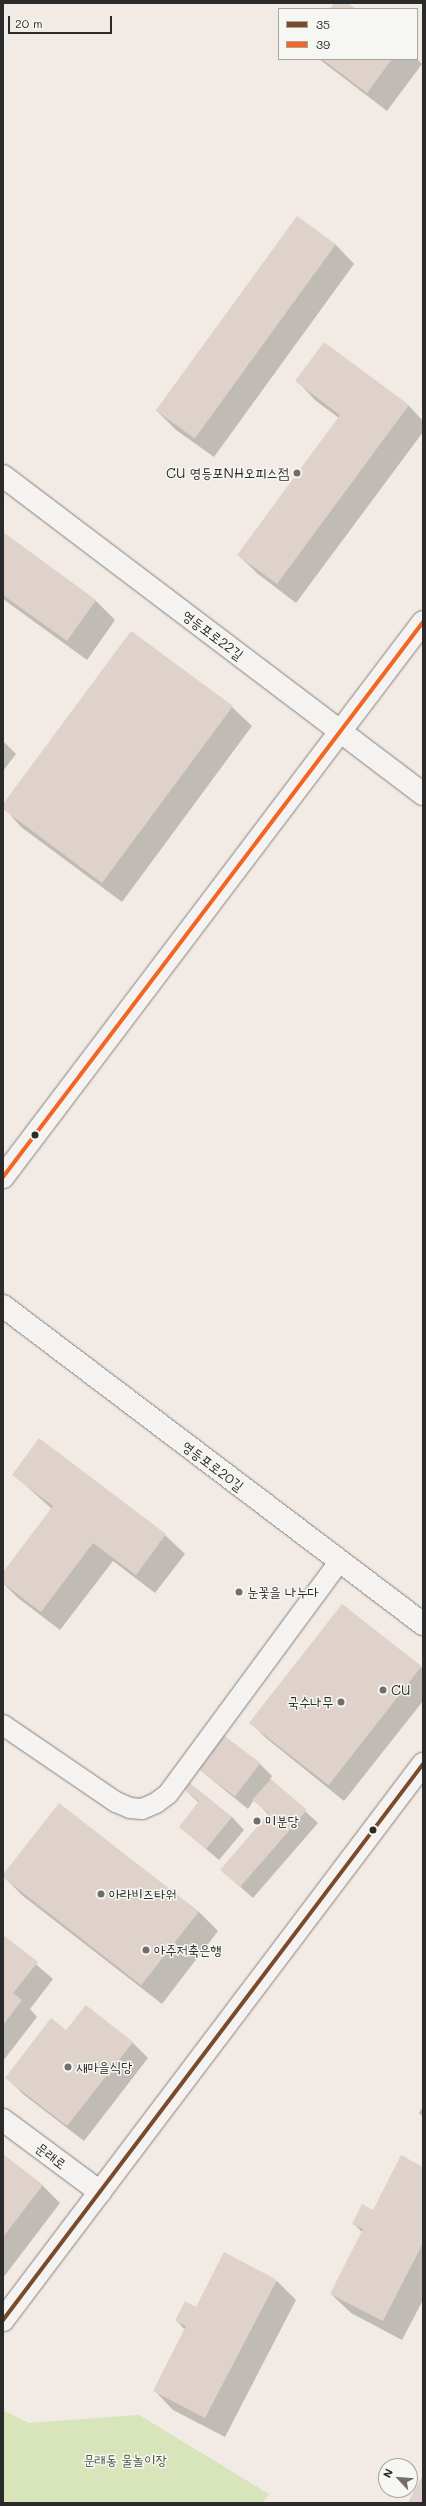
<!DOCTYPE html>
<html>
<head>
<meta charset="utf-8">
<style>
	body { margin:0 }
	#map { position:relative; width:426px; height:2506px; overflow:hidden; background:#f2eae4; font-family:Mali,"Poor Story",sans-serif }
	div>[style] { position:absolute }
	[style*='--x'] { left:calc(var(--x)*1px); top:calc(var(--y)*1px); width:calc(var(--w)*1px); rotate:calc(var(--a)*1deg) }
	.green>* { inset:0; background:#d8e4ba }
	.shadow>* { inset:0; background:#0003 }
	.building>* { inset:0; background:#dfd2cb; transform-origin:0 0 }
	.roads { filter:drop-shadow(0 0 1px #85817e) drop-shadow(0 0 1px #85817e) }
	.lane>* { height:20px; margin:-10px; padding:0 10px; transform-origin:10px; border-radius:10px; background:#f5f3f1 }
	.street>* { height:22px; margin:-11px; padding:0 11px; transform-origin:11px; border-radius:11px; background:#f5f3f1 }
	.secondary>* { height:22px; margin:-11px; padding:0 11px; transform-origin:11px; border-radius:11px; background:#f5f3f1 }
	.bus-1>* { height:4px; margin:-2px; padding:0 2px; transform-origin:2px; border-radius:2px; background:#7a4b2a }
	.bus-2>* { height:4px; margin:-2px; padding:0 2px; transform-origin:2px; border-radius:2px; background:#f26522 }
	.dots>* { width:11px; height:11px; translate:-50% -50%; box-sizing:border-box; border:2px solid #f6f6f2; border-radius:50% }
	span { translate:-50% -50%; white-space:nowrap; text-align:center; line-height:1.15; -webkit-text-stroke:3px #f6f6f2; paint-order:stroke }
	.poi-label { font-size:14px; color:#2b2b2b }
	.right { translate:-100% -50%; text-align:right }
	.left { translate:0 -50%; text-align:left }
	.street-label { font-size:14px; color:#2b2b2b }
	.park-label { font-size:14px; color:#515846 }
	.frame { position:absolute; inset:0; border:4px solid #2b2b2b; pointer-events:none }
	.legend { position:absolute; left:278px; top:8px; width:140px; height:52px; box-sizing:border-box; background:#f6f6f2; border:1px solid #a5a5a2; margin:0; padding:5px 7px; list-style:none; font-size:12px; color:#2b2b2b }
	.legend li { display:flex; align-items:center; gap:8px; height:20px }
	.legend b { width:20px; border:1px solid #a5a5a2 }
	.north { position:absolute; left:378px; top:2458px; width:40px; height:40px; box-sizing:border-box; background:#f6f6f2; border:1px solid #a5a5a2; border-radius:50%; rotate:296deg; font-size:11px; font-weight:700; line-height:16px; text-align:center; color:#2b2b2b }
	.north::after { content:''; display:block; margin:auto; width:14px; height:18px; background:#716e6c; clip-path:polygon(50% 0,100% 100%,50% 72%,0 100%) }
	.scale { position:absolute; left:8px; top:16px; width:104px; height:18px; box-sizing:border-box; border:2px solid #2b2b2b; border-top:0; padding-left:5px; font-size:12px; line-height:14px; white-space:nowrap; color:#2b2b2b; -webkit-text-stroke:3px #f6f6f2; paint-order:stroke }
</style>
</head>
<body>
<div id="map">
	<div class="green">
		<div style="clip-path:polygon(3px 2410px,29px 2423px,139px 2415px,269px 2494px,263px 2503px,3px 2503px)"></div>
	</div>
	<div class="shadow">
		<div style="clip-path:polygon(319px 59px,417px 59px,422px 64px,387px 111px)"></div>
		<div style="clip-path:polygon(335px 244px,354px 264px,214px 457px,176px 430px,156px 410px)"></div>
		<div style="clip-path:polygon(324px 344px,409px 406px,423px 421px,423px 432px,296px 603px,258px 574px,238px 555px,339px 418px,316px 401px,297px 381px)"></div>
		<div style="clip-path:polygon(3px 534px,96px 601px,115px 620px,87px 660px,3px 599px)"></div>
		<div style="clip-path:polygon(132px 632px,232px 707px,252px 726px,122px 902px,21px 827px,3px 806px)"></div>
		<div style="clip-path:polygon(3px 741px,16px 754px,3px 771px)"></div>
		<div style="clip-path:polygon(40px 1440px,165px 1535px,185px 1554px,155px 1593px,113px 1561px,60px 1630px,18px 1598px,3px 1583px,3px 1574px,52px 1509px,13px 1474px)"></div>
		<div style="clip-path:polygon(343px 1605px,423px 1669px,423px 1701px,344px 1801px,266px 1738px,250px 1722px)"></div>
		<div style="clip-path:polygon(218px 1733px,260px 1764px,272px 1776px,270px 1779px,318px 1823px,253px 1898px,221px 1870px,269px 1815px,254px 1800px,248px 1809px,194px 1765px)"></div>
		<div style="clip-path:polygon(180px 1785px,232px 1817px,244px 1830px,219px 1860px,180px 1827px,199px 1803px)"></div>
		<div style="clip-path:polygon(59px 1804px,199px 1912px,218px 1931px,162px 2004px,23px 1896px,4px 1877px)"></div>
		<div style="clip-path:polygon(3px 1936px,53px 1979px,30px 2009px,37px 2017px,3px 2061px)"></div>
		<div style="clip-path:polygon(67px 2032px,132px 2042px,148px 2058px,84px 2141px,23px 2094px,7px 2078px)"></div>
		<div style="clip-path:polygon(423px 2106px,423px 2117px,419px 2113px)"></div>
		<div style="clip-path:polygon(3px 2155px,42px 2185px,60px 2203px,3px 2278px)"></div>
		<div style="clip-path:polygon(423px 2168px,423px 2300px,402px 2340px,351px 2313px,331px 2294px,363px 2233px,353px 2223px,374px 2211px)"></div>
		<div style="clip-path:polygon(277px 2281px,296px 2300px,225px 2437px,173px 2410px,154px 2390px,185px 2330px,176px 2320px,197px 2308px)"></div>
	</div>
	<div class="building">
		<div style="clip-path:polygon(334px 3px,348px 3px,356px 9px,330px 9px)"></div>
		<div style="clip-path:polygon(322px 59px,392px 59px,367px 93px)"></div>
		<div style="left:297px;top:216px;width:48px;height:240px;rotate:36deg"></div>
		<div style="clip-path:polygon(324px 342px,409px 405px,277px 584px,237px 555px,340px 415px,295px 381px)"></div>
		<div style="clip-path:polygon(3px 532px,96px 600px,67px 641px,3px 595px)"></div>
		<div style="clip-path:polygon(131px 631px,233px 706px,102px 883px,3px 809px,3px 804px)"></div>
		<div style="clip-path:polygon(39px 1438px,166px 1534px,136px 1575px,93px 1543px,41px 1612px,3px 1583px,3px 1572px,53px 1506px,12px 1475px)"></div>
		<div style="left:342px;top:1604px;width:101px;height:151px;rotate:38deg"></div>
		<div style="left:218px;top:1731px;width:53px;height:42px;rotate:37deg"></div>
		<div style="clip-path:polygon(184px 1778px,232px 1817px,206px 1849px,179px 1827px,199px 1801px,178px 1785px)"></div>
		<div style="clip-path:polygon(271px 1779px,307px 1810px,240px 1887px,220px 1870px,269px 1813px,252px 1800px)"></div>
		<div style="left:59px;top:1803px;width:177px;height:93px;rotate:38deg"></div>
		<div style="clip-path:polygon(3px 1935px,38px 1962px,13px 1993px,22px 2000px,3px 2025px)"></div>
		<div style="clip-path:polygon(86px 2005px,133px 2042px,67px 2126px,5px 2078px,51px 2018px,66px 2030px)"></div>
		<div style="clip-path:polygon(3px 2154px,43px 2185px,3px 2237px)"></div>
		<div style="clip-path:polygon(401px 2155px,423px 2167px,423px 2243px,383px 2321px,330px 2294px,363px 2229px,352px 2224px,362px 2204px,373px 2210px)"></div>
		<div style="clip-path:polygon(224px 2252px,277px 2280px,205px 2418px,153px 2391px,186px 2326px,175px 2321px,185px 2301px,196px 2307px)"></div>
		<div style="clip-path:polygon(423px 2474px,423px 2503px,408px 2503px)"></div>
	</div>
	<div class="roads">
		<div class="lane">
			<div style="--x:3;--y:1725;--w:137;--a:34.3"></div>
			<div style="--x:116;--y:1802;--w:15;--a:23"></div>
			<div style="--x:130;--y:1808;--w:12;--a:5"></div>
			<div style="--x:142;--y:1809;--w:15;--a:-23"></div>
			<div style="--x:156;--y:1803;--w:15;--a:-37"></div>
			<div style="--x:168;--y:1794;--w:290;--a:-53.6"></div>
		</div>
		<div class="street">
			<div style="--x:3;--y:476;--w:527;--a:37.13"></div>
			<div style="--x:3;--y:1177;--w:696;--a:-52.88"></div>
			<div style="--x:3;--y:1306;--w:527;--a:37.13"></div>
			<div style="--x:3;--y:2120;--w:121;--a:36.6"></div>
		</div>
		<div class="secondary">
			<div style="--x:3;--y:2320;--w:697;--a:-52.93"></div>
		</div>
	</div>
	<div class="bus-1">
		<div style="--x:3;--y:2320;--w:697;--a:-52.93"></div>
	</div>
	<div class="bus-2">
		<div style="--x:3;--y:1177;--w:696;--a:-52.88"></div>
	</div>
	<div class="dots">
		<div style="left:297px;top:473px;background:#716e6c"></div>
		<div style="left:35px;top:1135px;background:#2b2b2b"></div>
		<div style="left:239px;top:1592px;background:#716e6c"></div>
		<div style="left:383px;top:1690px;background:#716e6c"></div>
		<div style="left:341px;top:1702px;background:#716e6c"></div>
		<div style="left:257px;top:1821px;background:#716e6c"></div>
		<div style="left:373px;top:1830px;background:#2b2b2b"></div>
		<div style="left:101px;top:1894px;background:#716e6c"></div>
		<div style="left:146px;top:1950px;background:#716e6c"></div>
		<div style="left:68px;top:2067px;background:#716e6c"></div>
	</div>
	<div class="poi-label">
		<span class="right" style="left:289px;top:473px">CU 영등포NH오피스점</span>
		<span class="left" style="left:247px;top:1592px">눈꽃을 나누다</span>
		<span class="left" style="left:391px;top:1690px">CU</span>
		<span class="right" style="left:333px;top:1702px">국수나무</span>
		<span class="left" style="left:265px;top:1821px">미분당</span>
		<span class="left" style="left:109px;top:1894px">아라비즈타워</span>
		<span class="left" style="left:154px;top:1950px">아주저축은행</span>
		<span class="left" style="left:76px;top:2067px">새마을식당</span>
	</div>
	<div class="street-label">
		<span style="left:213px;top:635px;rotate:37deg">영등포로22길</span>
		<span style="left:213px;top:1466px;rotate:37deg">영등포로20길</span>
		<span style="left:51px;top:2156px;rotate:37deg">문래로</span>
	</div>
	<div class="park-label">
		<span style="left:125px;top:2460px">문래동 물놀이장</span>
	</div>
	<div class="frame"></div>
	<ul class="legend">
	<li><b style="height:5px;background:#7a4b2a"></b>35</li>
	<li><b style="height:5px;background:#f26522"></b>39</li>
	</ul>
	<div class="north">N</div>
	<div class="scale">20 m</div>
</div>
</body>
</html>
